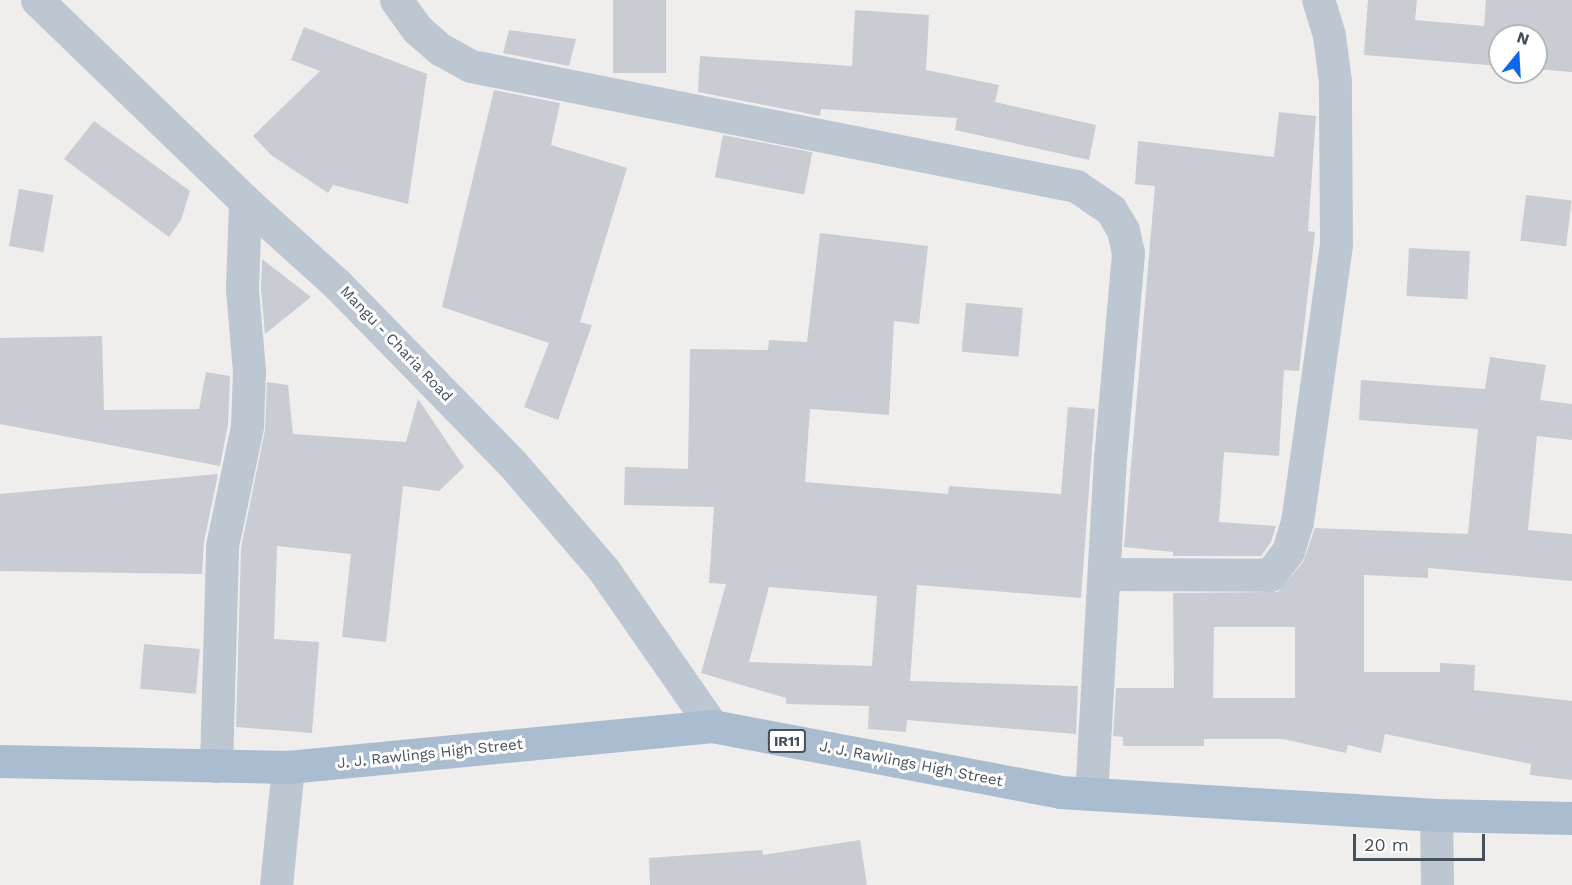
<!DOCTYPE html>
<html>
<head>
<meta charset="utf-8">
<style>
	body { margin:0 }
	#map { position:relative; width:1572px; height:885px; overflow:hidden; background:#f0eded; font-family:"Work Sans",sans-serif }
	div>[style] { position:absolute }
	[style*='--x'] { left:calc(var(--x)*1px); top:calc(var(--y)*1px); width:calc(var(--w)*1px); rotate:calc(var(--a)*1deg) }
	.building>* { inset:0; background:#c9ccd3; transform-origin:0 0 }
	.minor>* { height:33px; margin:-16.5px; padding:0 16.5px; transform-origin:16.5px; border-radius:16.5px; background:#bcc7d1 }
	.tertiary>* { height:33px; margin:-16.5px; padding:0 16.5px; transform-origin:16.5px; border-radius:16.5px; background:#bcc7d1 }
	.primary>* { height:33px; margin:-16.5px; padding:0 16.5px; transform-origin:16.5px; border-radius:16.5px; background:#aabccf }
	span { translate:-50% -50%; white-space:nowrap; text-align:center; line-height:1.15; -webkit-text-stroke:6px #fff; paint-order:stroke }
	.shield-label span { padding:2px 4px; background:#fff; border:2px solid; border-radius:4px; -webkit-text-stroke-width:0 }
	.shield-label { font-size:14px; color:#44505c; font-weight:700 }
	.street-label { font-size:15px; color:#44505c }
	.north { position:absolute; left:1488px; top:24px; width:60px; height:60px; box-sizing:border-box; background:#fff; border:2px solid #b4b9be; border-radius:50%; rotate:18deg; font-size:16px; font-weight:700; line-height:24px; text-align:center; color:#44505c }
	.north::after { content:''; display:block; margin:auto; width:21px; height:27px; background:#0b67ed; clip-path:polygon(50% 0,100% 100%,50% 72%,0 100%) }
	.scale { position:absolute; left:1353px; top:834px; width:132px; height:27px; box-sizing:border-box; border:3px solid #44505c; border-top:0; padding-left:8px; font-size:18px; line-height:21px; white-space:nowrap; color:#44505c; -webkit-text-stroke:4px #fff; paint-order:stroke }
</style>
</head>
<body>
<div id="map">
	<div class="building">
		<div style="left:613px;top:0;width:53px;height:73px"></div>
		<div style="clip-path:polygon(1368px 0,1417px 0,1415px 20px,1484px 26px,1486px 0,1572px 0,1572px 72px,1536px 69px,1536px 36px,1500px 36px,1500px 66px,1364px 55px)"></div>
		<div style="clip-path:polygon(855px 10px,929px 15px,926px 70px,999px 85px,995px 102px,1096px 125px,1089px 160px,955px 130px,957px 118px,821px 109px,820px 116px,698px 92px,700px 56px,852px 66px)"></div>
		<div style="clip-path:polygon(304px 27px,427px 74px,408px 204px,333px 185px,328px 193px,271px 155px,253px 136px,320px 71px,291px 60px)"></div>
		<div style="clip-path:polygon(509px 30px,576px 39px,569px 66px,503px 53px)"></div>
		<div style="clip-path:polygon(494px 90px,560px 103px,551px 145px,627px 168px,580px 322px,592px 325px,558px 420px,524px 407px,549px 343px,442px 307px)"></div>
		<div style="clip-path:polygon(1279px 112px,1316px 116px,1308px 231px,1315px 232px,1299px 371px,1284px 370px,1279px 456px,1224px 452px,1219px 522px,1276px 526px,1271px 542px,1261px 556px,1173px 556px,1173px 552px,1124px 547px,1155px 186px,1135px 184px,1138px 141px,1274px 157px)"></div>
		<div style="clip-path:polygon(94px 121px,190px 191px,181px 220px,169px 237px,64px 159px)"></div>
		<div style="left:723px;top:135px;width:91px;height:43px;rotate:11deg"></div>
		<div style="left:19px;top:189px;width:35px;height:58px;rotate:10deg"></div>
		<div style="left:1526px;top:195px;width:46px;height:46px;rotate:7deg"></div>
		<div style="clip-path:polygon(evenodd,820px 233px,928px 246px,919px 324px,894px 321px,889px 415px,810px 409px,805px 482px,948px 494px,949px 486px,1061px 494px,1068px 407px,1095px 409px,1081px 598px,917px 585px,910px 681px,1078px 686px,1076px 734px,907px 720px,906px 732px,868px 729px,869px 706px,786px 704px,786px 698px,701px 673px,726px 584px,709px 583px,714px 507px,624px 505px,625px 467px,688px 469px,690px 349px,768px 350px,769px 340px,807px 342px,820px 233px,769px 587px,877px 596px,872px 666px,749px 662px,769px 587px)"></div>
		<div style="left:1409px;top:248px;width:61px;height:48px;rotate:3deg"></div>
		<div style="clip-path:polygon(262px 259px,311px 297px,265px 334px,261px 289px)"></div>
		<div style="left:966px;top:303px;width:57px;height:49px;rotate:5deg"></div>
		<div style="clip-path:polygon(102px 336px,104px 410px,199px 409px,206px 372px,230px 376px,228px 424px,220px 466px,0 424px,0 338px)"></div>
		<div style="clip-path:polygon(evenodd,1490px 357px,1546px 365px,1540px 400px,1572px 404px,1572px 440px,1537px 436px,1528px 530px,1572px 534px,1572px 581px,1428px 568px,1428px 578px,1364px 575px,1364px 672px,1440px 672px,1440px 663px,1475px 665px,1474px 690px,1572px 701px,1572px 780px,1530px 775px,1531px 764px,1385px 734px,1381px 753px,1348px 745px,1346px 753px,1283px 739px,1204px 739px,1204px 746px,1123px 746px,1123px 737px,1113px 736px,1116px 688px,1174px 688px,1173px 593px,1278px 592px,1303px 562px,1315px 528px,1468px 534px,1478px 429px,1359px 420px,1361px 380px,1485px 389px,1490px 357px,1214px 627px,1295px 627px,1295px 698px,1213px 698px,1214px 627px)"></div>
		<div style="clip-path:polygon(267px 382px,288px 385px,293px 434px,406px 442px,418px 399px,464px 467px,439px 491px,403px 486px,386px 642px,342px 637px,351px 554px,277px 546px,274px 639px,319px 642px,312px 733px,236px 727px,241px 548px,265px 430px)"></div>
		<div style="clip-path:polygon(218px 474px,204px 542px,202px 574px,0 571px,0 494px)"></div>
		<div style="left:144px;top:644px;width:56px;height:45px;rotate:5deg"></div>
		<div style="clip-path:polygon(860px 840px,867px 885px,650px 885px,649px 858px,762px 850px,763px 855px)"></div>
	</div>
	<div class="minor">
		<div style="--x:396;--y:0;--w:37;--a:54"></div>
		<div style="--x:418;--y:30;--w:29;--a:41"></div>
		<div style="--x:440;--y:49;--w:35;--a:29"></div>
		<div style="--x:471;--y:66;--w:617;--a:11.22"></div>
		<div style="--x:1076;--y:186;--w:42;--a:34.4"></div>
		<div style="--x:1111;--y:210;--w:23;--a:59"></div>
		<div style="--x:1123;--y:230;--w:24;--a:78"></div>
		<div style="--x:1128;--y:253;--w:205;--a:95"></div>
		<div style="--x:1110;--y:457;--w:337;--a:93.2"></div>
		<div style="--x:1106;--y:574;--w:164;--a:0.3"></div>
		<div style="--x:1270;--y:575;--w:30;--a:-53"></div>
		<div style="--x:1288;--y:551;--w:30;--a:-73"></div>
		<div style="--x:1297;--y:522;--w:281;--a:-82"></div>
		<div style="--x:1336;--y:244;--w:162;--a:-90.4"></div>
		<div style="--x:1335;--y:82;--w:47;--a:-97.3"></div>
		<div style="--x:1329;--y:35;--w:37;--a:-107"></div>
		<div style="--x:216;--y:766;--w:220;--a:-88.4"></div>
		<div style="--x:222;--y:546;--w:123;--a:-78.2"></div>
		<div style="--x:247;--y:426;--w:55;--a:-87.9"></div>
		<div style="--x:249;--y:371;--w:82;--a:-94.9"></div>
		<div style="--x:242;--y:289;--w:88;--a:-88"></div>
		<div style="--x:1436;--y:815;--w:70;--a:89.2"></div>
		<div style="--x:276;--y:885;--w:119;--a:-84.2"></div>
	</div>
	<div class="tertiary">
		<div style="--x:37;--y:0;--w:289;--a:44"></div>
		<div style="--x:245;--y:201;--w:125;--a:42.1"></div>
		<div style="--x:338;--y:285;--w:248;--a:45.7"></div>
		<div style="--x:511;--y:462;--w:141;--a:49.3"></div>
		<div style="--x:603;--y:569;--w:191;--a:55.2"></div>
	</div>
	<div class="primary">
		<div style="--x:0;--y:761;--w:288;--a:1.2"></div>
		<div style="--x:288;--y:767;--w:426;--a:-5.5"></div>
		<div style="--x:712;--y:726;--w:354;--a:10.7"></div>
		<div style="--x:1060;--y:792;--w:377;--a:3.5"></div>
		<div style="--x:1436;--y:815;--w:136;--a:1.3"></div>
	</div>
	<div class="shield-label">
		<span style="left:787px;top:741px">IR11</span>
	</div>
	<div class="street-label">
		<span style="left:396px;top:344px;rotate:46deg">Mangu - Charia Road</span>
		<span style="left:430px;top:754px;rotate:-6deg">J. J. Rawlings High Street</span>
		<span style="left:911px;top:764px;rotate:11deg">J. J. Rawlings High Street</span>
	</div>
	<div class="north">N</div>
	<div class="scale">20 m</div>
</div>
</body>
</html>
